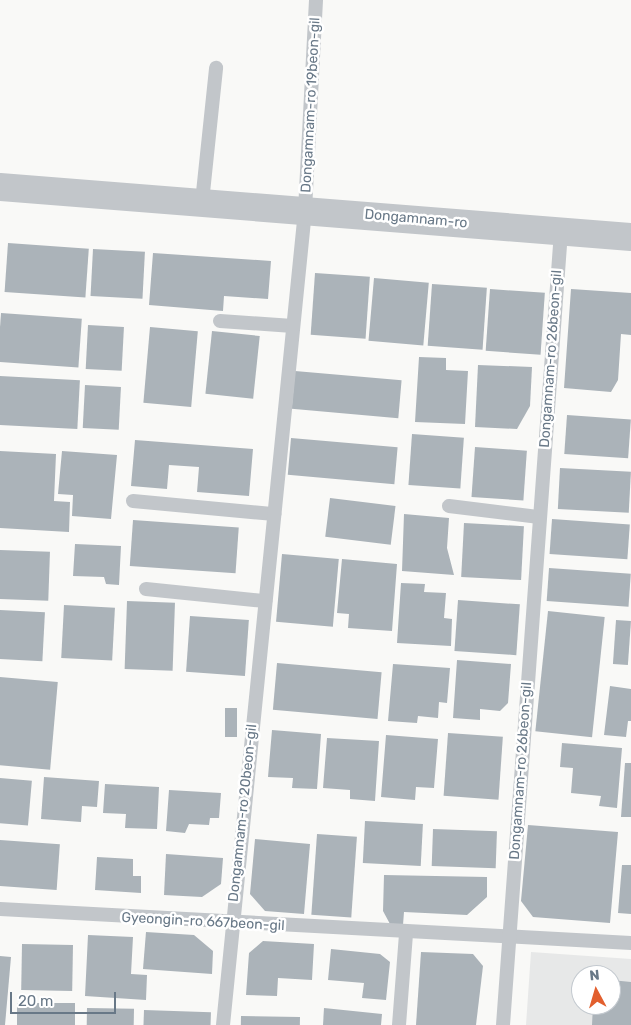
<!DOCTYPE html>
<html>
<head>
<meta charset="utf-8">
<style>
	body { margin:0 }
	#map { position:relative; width:631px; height:1025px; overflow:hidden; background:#f9f9f7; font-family:Rubik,sans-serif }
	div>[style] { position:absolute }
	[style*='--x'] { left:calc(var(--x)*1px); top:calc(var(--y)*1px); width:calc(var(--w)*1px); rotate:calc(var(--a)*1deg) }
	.built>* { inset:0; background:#e7e8e8 }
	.building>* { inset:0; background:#abb3b9; transform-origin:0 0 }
	.service>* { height:14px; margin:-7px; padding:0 7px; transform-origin:7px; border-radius:7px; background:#c2c6ca }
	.tertiary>* { height:28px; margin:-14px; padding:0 14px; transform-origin:14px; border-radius:14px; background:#c2c6ca }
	span { translate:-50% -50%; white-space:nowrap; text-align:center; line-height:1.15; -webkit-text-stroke:5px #fff; paint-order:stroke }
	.street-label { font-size:14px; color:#687887 }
	.north { position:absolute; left:571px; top:965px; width:50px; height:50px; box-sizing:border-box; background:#fff; border:1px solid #c3c9cf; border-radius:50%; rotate:354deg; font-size:14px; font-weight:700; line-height:20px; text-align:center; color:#687887 }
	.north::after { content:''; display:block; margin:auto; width:18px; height:22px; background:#e25f2e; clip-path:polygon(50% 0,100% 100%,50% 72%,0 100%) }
	.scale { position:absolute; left:10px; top:992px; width:106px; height:22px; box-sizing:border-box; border:2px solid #687887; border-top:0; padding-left:6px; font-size:15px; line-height:18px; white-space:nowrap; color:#687887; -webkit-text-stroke:4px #fff; paint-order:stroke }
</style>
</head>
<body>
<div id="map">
	<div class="built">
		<div style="clip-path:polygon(evenodd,531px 952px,631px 959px,631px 1025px,526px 1025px,531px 952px,581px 975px,611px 975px,611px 1005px,581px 1005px,581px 975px)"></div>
	</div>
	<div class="building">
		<div style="left:8px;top:243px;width:81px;height:49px;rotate:4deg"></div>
		<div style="left:93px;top:249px;width:52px;height:47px;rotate:3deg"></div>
		<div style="clip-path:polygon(153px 253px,271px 261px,268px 299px,224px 296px,223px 311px,149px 305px)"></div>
		<div style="left:315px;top:273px;width:55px;height:62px;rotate:4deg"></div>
		<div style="left:374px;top:278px;width:55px;height:63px;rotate:5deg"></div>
		<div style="left:432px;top:284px;width:55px;height:62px;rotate:4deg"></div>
		<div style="left:490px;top:289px;width:55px;height:62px;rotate:4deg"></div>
		<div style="clip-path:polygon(571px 289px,631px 293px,631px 335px,621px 334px,618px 380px,611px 392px,564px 388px)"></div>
		<div style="left:1px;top:313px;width:81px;height:49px;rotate:4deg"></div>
		<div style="left:88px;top:325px;width:36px;height:44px;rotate:3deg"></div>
		<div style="left:150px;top:327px;width:48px;height:76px;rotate:5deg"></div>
		<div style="left:212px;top:331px;width:48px;height:63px;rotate:6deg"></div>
		<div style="clip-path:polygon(419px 357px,446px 358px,446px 370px,468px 371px,465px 424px,415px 422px)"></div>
		<div style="clip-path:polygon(478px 365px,532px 367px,530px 406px,517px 429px,475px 427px)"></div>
		<div style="left:295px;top:371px;width:107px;height:38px;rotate:5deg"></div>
		<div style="left:0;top:376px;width:80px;height:49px;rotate:3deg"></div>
		<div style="left:85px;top:385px;width:36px;height:43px;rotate:3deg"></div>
		<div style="left:567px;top:415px;width:64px;height:39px;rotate:4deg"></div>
		<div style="left:412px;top:434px;width:52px;height:51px;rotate:4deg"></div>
		<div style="left:291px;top:438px;width:107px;height:37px;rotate:5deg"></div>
		<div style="clip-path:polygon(135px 440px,253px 449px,249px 496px,197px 492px,199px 467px,169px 465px,167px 489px,131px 486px)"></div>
		<div style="left:475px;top:447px;width:52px;height:50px;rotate:4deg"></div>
		<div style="clip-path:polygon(0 451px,56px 454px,54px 501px,70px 502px,69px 532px,0 528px)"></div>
		<div style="clip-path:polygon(62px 451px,117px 455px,111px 519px,72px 516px,73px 495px,58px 494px)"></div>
		<div style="left:560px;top:468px;width:71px;height:41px;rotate:3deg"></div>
		<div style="left:330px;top:498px;width:66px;height:39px;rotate:7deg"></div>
		<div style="clip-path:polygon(404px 514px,449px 518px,447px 548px,454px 575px,402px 571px)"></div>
		<div style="left:552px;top:519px;width:78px;height:35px;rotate:4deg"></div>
		<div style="left:133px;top:520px;width:106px;height:46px;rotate:4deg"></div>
		<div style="left:464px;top:523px;width:60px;height:54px;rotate:3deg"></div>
		<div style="clip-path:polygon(75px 544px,121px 546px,119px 585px,106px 584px,104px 577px,73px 576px)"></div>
		<div style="left:0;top:550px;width:50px;height:49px;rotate:2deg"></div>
		<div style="left:282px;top:554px;width:57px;height:68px;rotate:5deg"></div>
		<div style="clip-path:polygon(342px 559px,397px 564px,392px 631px,348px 628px,349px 614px,337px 613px)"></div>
		<div style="left:549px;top:568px;width:82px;height:33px;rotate:4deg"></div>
		<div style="clip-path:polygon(401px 583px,425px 584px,424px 592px,446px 593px,444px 618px,452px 619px,451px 646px,397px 643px)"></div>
		<div style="left:458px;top:600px;width:62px;height:51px;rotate:4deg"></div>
		<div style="left:127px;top:601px;width:48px;height:68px;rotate:2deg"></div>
		<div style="left:64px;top:605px;width:51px;height:53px;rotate:3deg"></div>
		<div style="left:0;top:610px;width:45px;height:49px;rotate:3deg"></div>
		<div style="left:548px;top:611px;width:57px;height:121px;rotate:6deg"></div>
		<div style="left:190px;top:616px;width:59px;height:56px;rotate:4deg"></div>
		<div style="left:616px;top:620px;width:15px;height:44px;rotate:4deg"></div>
		<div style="clip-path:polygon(457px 660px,511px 664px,508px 703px,500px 711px,480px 709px,480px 720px,453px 718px)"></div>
		<div style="left:277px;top:663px;width:105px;height:47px;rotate:5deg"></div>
		<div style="clip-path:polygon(393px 664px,450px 668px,447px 703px,439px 702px,438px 718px,418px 716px,417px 723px,388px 721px)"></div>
		<div style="left:0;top:677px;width:58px;height:88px;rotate:5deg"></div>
		<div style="clip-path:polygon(610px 686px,631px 689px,631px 721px,628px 721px,626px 737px,604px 735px)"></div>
		<div style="left:225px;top:708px;width:12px;height:29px"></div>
		<div style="clip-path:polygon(272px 730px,321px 734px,317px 789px,292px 788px,293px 778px,268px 777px)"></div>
		<div style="left:448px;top:733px;width:55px;height:63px;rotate:4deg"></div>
		<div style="clip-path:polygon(386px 735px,438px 739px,434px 788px,416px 787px,415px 800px,381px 797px)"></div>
		<div style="clip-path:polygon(327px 738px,379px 741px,375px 801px,350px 799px,350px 790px,323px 788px)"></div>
		<div style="clip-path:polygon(562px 743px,622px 748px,617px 808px,599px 806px,601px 796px,571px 793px,573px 768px,560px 767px)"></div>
		<div style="clip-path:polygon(625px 763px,631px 763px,631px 817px,621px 817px)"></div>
		<div style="clip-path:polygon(44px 777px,99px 781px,97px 807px,82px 806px,81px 822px,41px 819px)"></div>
		<div style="left:0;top:778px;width:32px;height:45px;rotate:5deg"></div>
		<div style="clip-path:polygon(105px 784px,159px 787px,157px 829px,125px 828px,126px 814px,103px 813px)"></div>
		<div style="clip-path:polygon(169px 790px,221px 793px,219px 818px,210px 818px,209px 825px,189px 824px,185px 833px,166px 831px)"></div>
		<div style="left:365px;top:821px;width:58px;height:42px;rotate:3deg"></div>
		<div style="clip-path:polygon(528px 825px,618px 832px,610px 923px,533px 917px,521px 901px)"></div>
		<div style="left:433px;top:829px;width:64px;height:37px;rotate:2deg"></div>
		<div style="left:317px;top:834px;width:40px;height:81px;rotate:4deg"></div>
		<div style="clip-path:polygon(255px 839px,310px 844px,304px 914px,265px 911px,250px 894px)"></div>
		<div style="left:0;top:840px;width:60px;height:46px;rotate:4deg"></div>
		<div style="clip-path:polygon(166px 854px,223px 858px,221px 884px,202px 897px,164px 895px)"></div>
		<div style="clip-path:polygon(97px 857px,133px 859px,133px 876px,141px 876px,141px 893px,95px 890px)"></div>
		<div style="clip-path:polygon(622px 865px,631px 865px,631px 914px,618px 913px)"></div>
		<div style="clip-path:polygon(384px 875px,487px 877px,487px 897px,467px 915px,404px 912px,403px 925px,390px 924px,383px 911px)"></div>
		<div style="clip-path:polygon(146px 932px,194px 935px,213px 951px,212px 974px,143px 969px)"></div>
		<div style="clip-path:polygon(88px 935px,133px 937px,131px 974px,147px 975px,146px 1000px,85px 996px)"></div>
		<div style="clip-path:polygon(263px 941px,314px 944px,312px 980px,278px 978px,277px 996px,246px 995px,249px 953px)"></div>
		<div style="left:22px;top:944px;width:51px;height:46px;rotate:1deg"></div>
		<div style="clip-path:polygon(331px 949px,380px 954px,390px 962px,386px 1000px,362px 998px,364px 983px,328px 980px)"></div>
		<div style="clip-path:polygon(421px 952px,473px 954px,483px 966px,476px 1025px,416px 1025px)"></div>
		<div style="clip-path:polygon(0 956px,11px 957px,5px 1025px,0 1025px)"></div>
		<div style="clip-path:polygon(611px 980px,631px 982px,631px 1025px,592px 1025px,593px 1005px,611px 1005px)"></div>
		<div style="left:75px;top:1003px;width:22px;height:58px;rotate:90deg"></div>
		<div style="left:87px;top:1008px;width:47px;height:17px;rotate:1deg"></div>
		<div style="clip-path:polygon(324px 1008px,382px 1014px,381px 1025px,323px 1025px)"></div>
		<div style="left:144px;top:1010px;width:67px;height:15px;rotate:2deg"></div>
		<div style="left:241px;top:1016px;width:59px;height:9px;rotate:1deg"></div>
	</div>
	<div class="service">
		<div style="--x:202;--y:202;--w:135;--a:-84"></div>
		<div style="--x:220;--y:321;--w:73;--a:3.9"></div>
		<div style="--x:133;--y:501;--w:142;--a:5.3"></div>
		<div style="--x:449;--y:506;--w:91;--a:7"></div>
		<div style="--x:146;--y:589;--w:120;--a:5.8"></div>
		<div style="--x:0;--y:909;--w:632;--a:3.08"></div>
		<div style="--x:223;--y:1025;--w:819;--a:-84.25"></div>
		<div style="--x:305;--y:210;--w:210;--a:-87"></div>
		<div style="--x:399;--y:1025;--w:92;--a:-85.6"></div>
		<div style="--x:503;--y:1025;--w:796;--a:-85.82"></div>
	</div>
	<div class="tertiary">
		<div style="--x:0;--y:187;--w:633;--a:4.53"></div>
	</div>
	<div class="street-label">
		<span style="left:311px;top:105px;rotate:-87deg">Dongamnam-ro 19beon-gil</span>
		<span style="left:416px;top:219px;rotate:5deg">Dongamnam-ro</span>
		<span style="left:551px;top:359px;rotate:-86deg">Dongamnam-ro 26beon-gil</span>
		<span style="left:521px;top:771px;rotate:-86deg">Dongamnam-ro 26beon-gil</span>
		<span style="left:243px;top:813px;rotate:-84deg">Dongamnam-ro 20beon-gil</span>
		<span style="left:203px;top:922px;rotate:3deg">Gyeongin-ro 667beon-gil</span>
	</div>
	<div class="north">N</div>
	<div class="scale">20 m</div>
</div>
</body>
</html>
